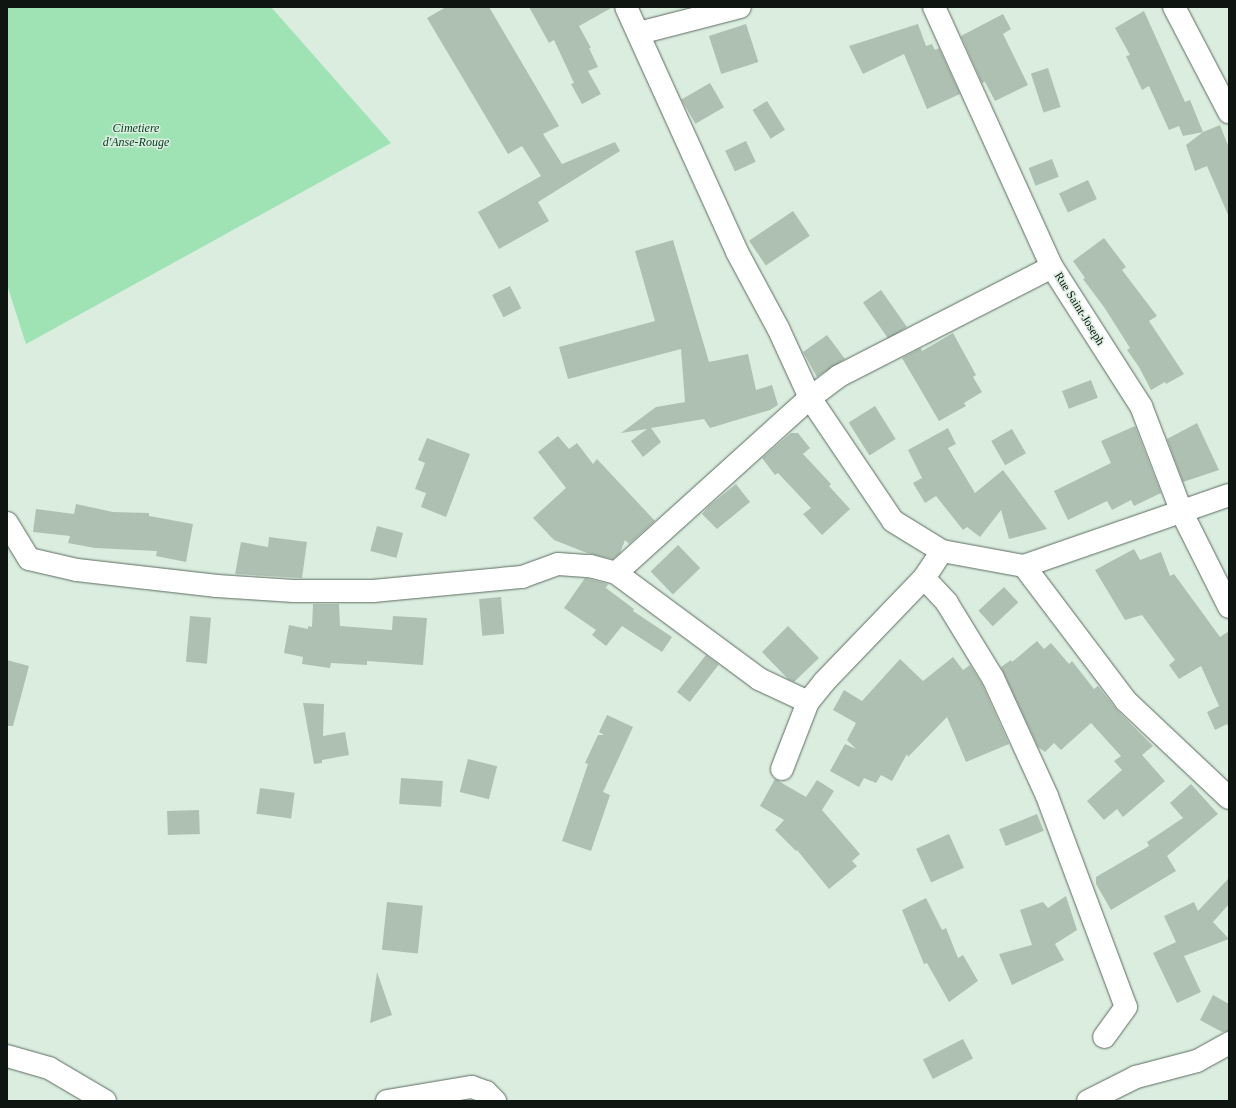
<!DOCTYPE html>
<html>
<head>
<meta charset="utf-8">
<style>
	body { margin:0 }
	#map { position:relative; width:1236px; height:1108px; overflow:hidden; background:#daeddf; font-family:Georgia,serif }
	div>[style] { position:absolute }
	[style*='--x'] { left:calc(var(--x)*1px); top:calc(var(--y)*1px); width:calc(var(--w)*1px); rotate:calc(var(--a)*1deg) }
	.green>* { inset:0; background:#9fe3b4 }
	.building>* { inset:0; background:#aec0b2; transform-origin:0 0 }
	.roads { filter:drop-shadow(0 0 1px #5c6c60) drop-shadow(0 0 1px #5c6c60) }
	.minor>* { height:22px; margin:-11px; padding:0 11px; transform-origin:11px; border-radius:11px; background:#fff }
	span { translate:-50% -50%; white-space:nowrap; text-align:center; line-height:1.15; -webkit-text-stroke:3px #daeddf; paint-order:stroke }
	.park-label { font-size:12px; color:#003d1d; font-style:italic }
	.street-label { font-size:12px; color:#0f1611 }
	.frame { position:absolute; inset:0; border:8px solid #0f1611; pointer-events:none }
</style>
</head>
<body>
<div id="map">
	<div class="green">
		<div style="clip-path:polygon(7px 7px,271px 7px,391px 143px,26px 344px,7px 285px)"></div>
	</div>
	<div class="building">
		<div style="clip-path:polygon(446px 7px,489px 7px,559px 126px,543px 134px,562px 164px,615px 142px,620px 151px,538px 202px,549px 221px,499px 249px,478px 212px,541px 176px,522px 146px,508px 154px,427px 18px)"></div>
		<div style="clip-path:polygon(529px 7px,613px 7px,579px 26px,591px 48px,589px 48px,598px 67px,588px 71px,601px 94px,582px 104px,571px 84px,574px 83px,554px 40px,549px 43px)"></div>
		<div style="clip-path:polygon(1144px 11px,1185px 102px,1190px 100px,1203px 132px,1220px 125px,1229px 148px,1229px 217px,1207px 166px,1195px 171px,1186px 145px,1203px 132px,1183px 136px,1179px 126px,1169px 130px,1149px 86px,1142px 90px,1126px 56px,1130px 55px,1115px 28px)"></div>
		<div style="clip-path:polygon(1003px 14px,1011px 29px,1003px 34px,1028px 85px,995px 101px,985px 82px,982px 83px,961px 36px)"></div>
		<div style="left:746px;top:24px;width:40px;height:39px;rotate:72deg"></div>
		<div style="clip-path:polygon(918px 24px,926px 46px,932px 44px,935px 50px,939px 48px,960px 94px,927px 109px,904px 54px,863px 74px,849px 46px)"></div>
		<div style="left:1048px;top:68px;width:41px;height:18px;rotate:72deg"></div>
		<div style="left:710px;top:83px;width:28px;height:33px;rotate:60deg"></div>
		<div style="left:767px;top:101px;width:34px;height:17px;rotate:58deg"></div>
		<div style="left:746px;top:141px;width:23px;height:23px;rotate:65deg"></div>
		<div style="left:1052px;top:159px;width:19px;height:25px;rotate:69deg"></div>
		<div style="left:1088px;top:180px;width:21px;height:32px;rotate:65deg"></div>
		<div style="left:793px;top:211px;width:30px;height:53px;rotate:56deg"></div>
		<div style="clip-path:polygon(1104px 238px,1126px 267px,1122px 270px,1157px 316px,1149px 321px,1184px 374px,1166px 384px,1165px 382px,1151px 390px,1139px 367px,1127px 350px,1130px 348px,1104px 307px,1083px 279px,1085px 278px,1073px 261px)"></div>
		<div style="clip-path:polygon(673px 240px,709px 362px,748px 354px,756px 390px,772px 385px,778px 405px,770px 410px,710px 428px,704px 419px,651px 428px,661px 442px,643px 457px,631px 441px,647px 429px,621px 433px,656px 407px,685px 402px,681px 349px,568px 379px,559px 347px,655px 321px,635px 251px)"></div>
		<div style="left:510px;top:286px;width:25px;height:20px;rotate:63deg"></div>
		<div style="left:881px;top:290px;width:45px;height:22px;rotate:55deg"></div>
		<div style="clip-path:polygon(953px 333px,976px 375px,973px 377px,982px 392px,964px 403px,966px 406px,939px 421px,902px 358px,921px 348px,922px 351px)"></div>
		<div style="clip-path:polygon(827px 335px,845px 359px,817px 377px,803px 352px)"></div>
		<div style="left:1091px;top:380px;width:19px;height:31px;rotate:69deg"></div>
		<div style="left:875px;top:406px;width:39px;height:31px;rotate:58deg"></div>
		<div style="clip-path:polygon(1197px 423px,1219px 470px,1183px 482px,1167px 439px)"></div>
		<div style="clip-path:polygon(1135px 426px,1161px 493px,1134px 506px,1131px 500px,1112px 510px,1107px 501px,1068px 520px,1054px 491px,1111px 463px,1101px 441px)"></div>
		<div style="clip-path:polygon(948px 428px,956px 444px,948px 448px,975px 493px,1003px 470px,1047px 529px,1009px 539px,1001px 510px,980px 537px,967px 527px,963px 530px,936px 496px,925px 503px,913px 483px,922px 478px,908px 450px)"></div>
		<div style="left:1012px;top:429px;width:28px;height:24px;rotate:60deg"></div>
		<div style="clip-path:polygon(791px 433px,798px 433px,810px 448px,803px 454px,831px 484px,829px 486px,850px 509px,822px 535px,803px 514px,811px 508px,778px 473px,775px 475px,762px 458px)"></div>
		<div style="clip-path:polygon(558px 436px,569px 449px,577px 443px,593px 464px,597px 459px,655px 521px,629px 544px,625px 540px,620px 553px,613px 559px,587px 553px,554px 540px,533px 518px,566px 488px,538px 452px)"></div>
		<div style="clip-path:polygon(427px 438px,470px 454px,446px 517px,421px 507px,426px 493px,415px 489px,425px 463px,418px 460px)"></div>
		<div style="clip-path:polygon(736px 484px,750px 502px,717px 529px,702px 514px,709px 506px)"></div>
		<div style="clip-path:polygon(76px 504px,113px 512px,149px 513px,149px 516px,193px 524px,186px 562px,156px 556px,157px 551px,95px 548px,68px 543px,70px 536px,33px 532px,36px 509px,74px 514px)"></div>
		<div style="left:377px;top:526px;width:27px;height:26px;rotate:15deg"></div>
		<div style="clip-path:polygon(269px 537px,307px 542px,302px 578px,235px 574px,241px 542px,268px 547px)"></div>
		<div style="left:678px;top:545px;width:32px;height:38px;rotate:46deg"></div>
		<div style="clip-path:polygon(1134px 549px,1140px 560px,1161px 552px,1170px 576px,1174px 574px,1220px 637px,1229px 631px,1229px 729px,1227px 724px,1215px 730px,1207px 712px,1219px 706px,1201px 666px,1179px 679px,1169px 665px,1175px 660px,1142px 615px,1125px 620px,1095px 570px)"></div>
		<div style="clip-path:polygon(585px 578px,608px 584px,606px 588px,634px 609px,633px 611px,672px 637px,662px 652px,622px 626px,606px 646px,592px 635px,596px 630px,564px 608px)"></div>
		<div style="left:1004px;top:587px;width:21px;height:35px;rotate:47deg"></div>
		<div style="left:501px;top:597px;width:37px;height:22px;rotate:85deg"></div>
		<div style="clip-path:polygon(313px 604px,339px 604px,340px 626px,392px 630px,393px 616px,427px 618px,423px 665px,367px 661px,367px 665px,331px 663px,330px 668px,302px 664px,303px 657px,284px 653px,289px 625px,308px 629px,308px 626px,312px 627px)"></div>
		<div style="left:190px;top:616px;width:21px;height:46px;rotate:5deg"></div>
		<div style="clip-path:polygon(788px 626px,819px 658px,794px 682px,788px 679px,762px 652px)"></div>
		<div style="clip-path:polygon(1037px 641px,1044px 649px,1051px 643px,1069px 664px,1072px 661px,1094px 689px,1098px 686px,1117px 710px,1153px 746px,1142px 755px,1165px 781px,1123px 817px,1117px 809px,1104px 820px,1087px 801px,1122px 770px,1114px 761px,1121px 756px,1091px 723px,1061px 750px,1054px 743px,1045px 752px,1038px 747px,1001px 667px,1011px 660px,1012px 662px)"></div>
		<div style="left:706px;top:655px;width:16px;height:47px;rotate:38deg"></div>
		<div style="clip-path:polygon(953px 657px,963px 670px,970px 665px,982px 684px,1009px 744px,966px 762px,947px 717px,908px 757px,907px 754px,892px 781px,881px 775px,876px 783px,864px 778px,859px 787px,830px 771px,845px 744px,856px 749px,847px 740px,856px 723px,833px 710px,844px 690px,862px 701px,900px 659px,923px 681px)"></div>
		<div style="clip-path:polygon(7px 660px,29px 666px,13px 726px,7px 726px)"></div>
		<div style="clip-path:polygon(303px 703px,324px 704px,323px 736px,345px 732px,349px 755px,322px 760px,322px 763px,314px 764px)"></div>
		<div style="clip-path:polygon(607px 715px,633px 727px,603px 792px,610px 795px,591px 851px,562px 841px,588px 764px,585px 763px,598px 735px,604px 735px,599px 732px)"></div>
		<div style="left:468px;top:759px;width:30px;height:34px;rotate:14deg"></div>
		<div style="left:401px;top:778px;width:42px;height:26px;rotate:4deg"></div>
		<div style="clip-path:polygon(775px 779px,806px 797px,817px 780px,834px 791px,822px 810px,860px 854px,852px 861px,857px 866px,829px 889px,797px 850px,796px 851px,775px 830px,784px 820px,760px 806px)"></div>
		<div style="clip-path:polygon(1191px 784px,1218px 814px,1167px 856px,1176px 871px,1111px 910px,1096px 884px,1096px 877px,1149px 846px,1147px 842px,1183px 818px,1170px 803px)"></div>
		<div style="left:260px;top:788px;width:35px;height:26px;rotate:8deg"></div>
		<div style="left:199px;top:810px;width:24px;height:32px;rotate:88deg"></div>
		<div style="left:1037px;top:814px;width:18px;height:41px;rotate:68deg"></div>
		<div style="left:949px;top:834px;width:37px;height:36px;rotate:66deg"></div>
		<div style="clip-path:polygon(1229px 878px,1229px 904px,1213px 922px,1229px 939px,1184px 956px,1201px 992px,1177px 1003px,1153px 953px,1176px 942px,1164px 916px,1194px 902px,1198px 911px)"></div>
		<div style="clip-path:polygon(1066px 896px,1077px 930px,1055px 944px,1064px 960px,1012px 985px,999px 954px,1032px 945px,1020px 910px,1043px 902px,1048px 908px)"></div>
		<div style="clip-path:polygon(926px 898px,942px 930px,946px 928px,958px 958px,963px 955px,978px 981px,949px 1002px,927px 963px,924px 964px,902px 910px)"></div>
		<div style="left:387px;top:902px;width:36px;height:48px;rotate:6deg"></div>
		<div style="clip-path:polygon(377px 972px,392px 1015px,370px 1023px)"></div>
		<div style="clip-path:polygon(1213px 995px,1229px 1004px,1229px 1031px,1222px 1032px,1200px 1020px)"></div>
		<div style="left:963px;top:1039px;width:22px;height:45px;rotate:63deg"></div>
	</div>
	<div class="roads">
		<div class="minor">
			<div style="--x:626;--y:7;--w:269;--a:65.6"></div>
			<div style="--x:737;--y:252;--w:86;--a:61.7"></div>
			<div style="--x:778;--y:328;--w:77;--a:65.4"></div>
			<div style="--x:810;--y:398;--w:148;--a:56"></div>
			<div style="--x:893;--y:521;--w:57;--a:31.5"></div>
			<div style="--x:942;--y:551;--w:83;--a:10.4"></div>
			<div style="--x:1024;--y:566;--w:217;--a:-19.1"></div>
			<div style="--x:934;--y:7;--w:286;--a:65.6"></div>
			<div style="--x:1052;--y:267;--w:165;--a:57.4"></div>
			<div style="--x:1141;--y:406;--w:115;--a:69"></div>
			<div style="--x:1182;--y:513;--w:105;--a:63.4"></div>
			<div style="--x:1174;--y:7;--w:119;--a:62.4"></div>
			<div style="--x:639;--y:33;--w:104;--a:-14.4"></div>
			<div style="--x:7;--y:523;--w:42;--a:58.6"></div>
			<div style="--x:29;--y:559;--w:49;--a:12.9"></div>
			<div style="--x:77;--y:570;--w:141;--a:6.5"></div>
			<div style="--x:217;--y:586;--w:77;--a:3.7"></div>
			<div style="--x:294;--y:591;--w:79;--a:0"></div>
			<div style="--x:373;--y:591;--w:150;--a:-5.4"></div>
			<div style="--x:522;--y:577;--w:38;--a:-20"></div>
			<div style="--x:558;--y:564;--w:32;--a:4"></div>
			<div style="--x:590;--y:566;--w:27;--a:15"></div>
			<div style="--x:616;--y:573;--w:178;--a:36.5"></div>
			<div style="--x:759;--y:679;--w:54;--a:25.1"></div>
			<div style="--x:808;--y:702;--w:26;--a:-51"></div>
			<div style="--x:824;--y:682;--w:144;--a:-46.1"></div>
			<div style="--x:924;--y:578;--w:32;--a:-56"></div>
			<div style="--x:1024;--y:566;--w:169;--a:52.9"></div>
			<div style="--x:1126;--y:701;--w:141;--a:43.3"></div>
			<div style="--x:616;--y:573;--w:261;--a:-42.1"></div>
			<div style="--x:810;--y:398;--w:36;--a:-37"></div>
			<div style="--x:839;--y:376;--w:239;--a:-27.1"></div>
			<div style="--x:924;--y:578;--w:34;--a:47"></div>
			<div style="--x:947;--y:603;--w:88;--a:58.5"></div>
			<div style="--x:993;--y:678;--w:130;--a:65.4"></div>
			<div style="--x:1047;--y:796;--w:225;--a:69.5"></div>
			<div style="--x:1126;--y:1007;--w:37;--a:126"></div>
			<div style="--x:782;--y:769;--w:72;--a:-68.8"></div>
			<div style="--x:7;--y:1056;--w:44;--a:15.9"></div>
			<div style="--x:49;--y:1068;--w:65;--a:30.5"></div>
			<div style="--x:387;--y:1101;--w:86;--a:-9.4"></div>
			<div style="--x:472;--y:1087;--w:15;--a:20"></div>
			<div style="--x:486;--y:1092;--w:13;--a:45"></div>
			<div style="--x:1088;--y:1101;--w:54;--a:-26.6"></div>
			<div style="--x:1136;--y:1077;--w:63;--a:-14.7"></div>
			<div style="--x:1197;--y:1061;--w:37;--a:-29"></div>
		</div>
	</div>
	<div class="park-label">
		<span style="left:136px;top:136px">Cimetiere<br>d'Anse-Rouge</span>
	</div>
	<div class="street-label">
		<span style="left:1079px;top:309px;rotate:58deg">Rue Saint-Joseph</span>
	</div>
	<div class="frame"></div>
</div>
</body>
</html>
